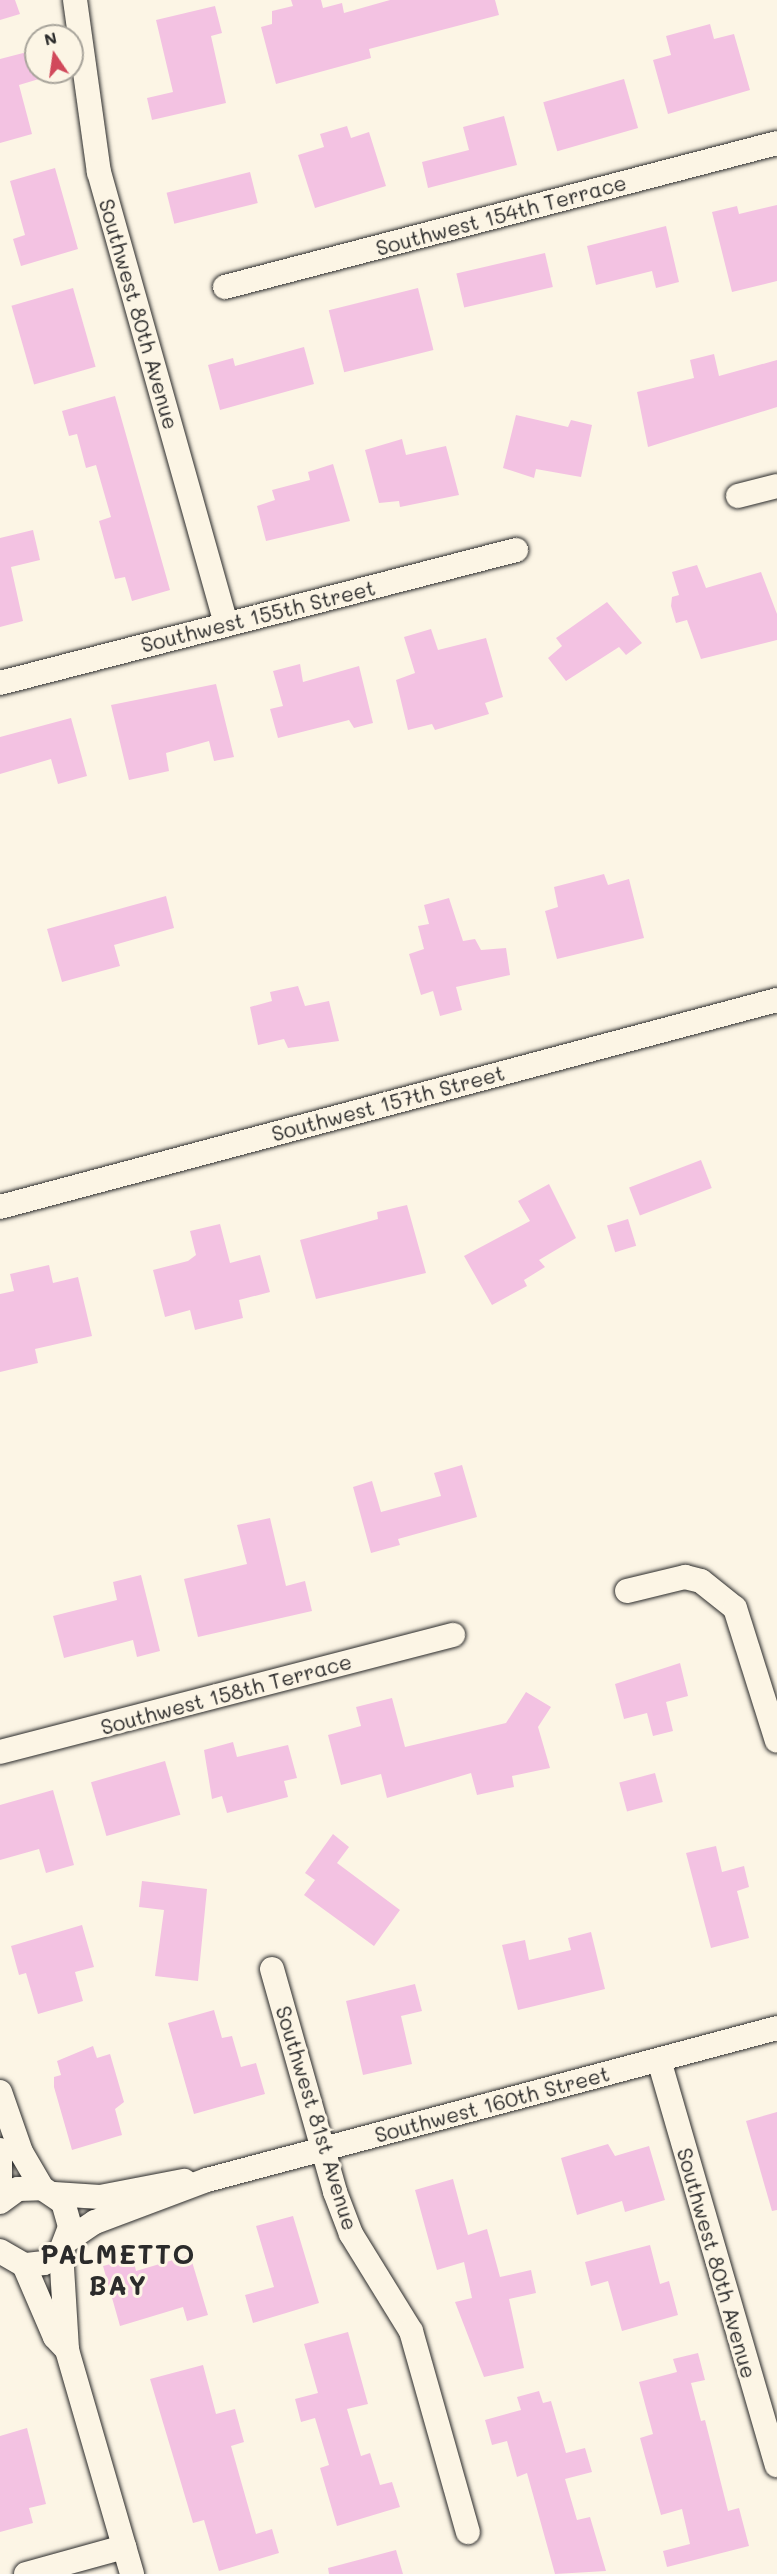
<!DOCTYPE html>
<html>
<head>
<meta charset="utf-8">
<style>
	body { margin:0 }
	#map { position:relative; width:777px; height:2574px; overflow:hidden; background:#fcf5e5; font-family:Mali,sans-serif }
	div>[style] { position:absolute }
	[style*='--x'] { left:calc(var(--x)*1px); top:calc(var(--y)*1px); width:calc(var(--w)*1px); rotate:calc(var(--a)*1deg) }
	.building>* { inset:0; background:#f3c2e2; transform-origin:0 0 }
	.roads { filter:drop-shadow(0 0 2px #2b2b2b) drop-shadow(0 0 2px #2b2b2b) }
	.minor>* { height:24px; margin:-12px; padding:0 12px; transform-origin:12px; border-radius:12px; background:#fcf5e5 }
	span { translate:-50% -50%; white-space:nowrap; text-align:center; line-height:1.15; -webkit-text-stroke:6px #fcf5e5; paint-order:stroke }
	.street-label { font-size:21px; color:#2b2b2b }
	.district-label { font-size:27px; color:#2b2b2b; font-weight:700; letter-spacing:1.5px }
	.north { position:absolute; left:24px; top:24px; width:60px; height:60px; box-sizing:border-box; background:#fcf5e5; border:2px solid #a8a49b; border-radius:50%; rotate:347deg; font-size:16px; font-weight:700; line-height:24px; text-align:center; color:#2b2b2b }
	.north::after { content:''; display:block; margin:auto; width:21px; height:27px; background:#d1495b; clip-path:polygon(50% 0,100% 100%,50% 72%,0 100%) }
</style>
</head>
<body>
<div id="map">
	<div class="building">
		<div style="clip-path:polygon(0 0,15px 0,20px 14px,0 20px)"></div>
		<div style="clip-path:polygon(291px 0,321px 0,323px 8px,342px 3px,344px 13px,390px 0,495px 0,499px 15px,369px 49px,371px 58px,276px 84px,261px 27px,272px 24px,272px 11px,293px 6px)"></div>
		<div style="clip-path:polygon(215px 6px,222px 33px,211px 36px,226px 103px,152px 120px,147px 98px,173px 92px,156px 20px)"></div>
		<div style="clip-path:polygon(710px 24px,714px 39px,734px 34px,750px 90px,668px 114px,653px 60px,671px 55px,666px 36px)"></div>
		<div style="clip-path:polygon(31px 51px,39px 79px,19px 85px,32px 134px,0 143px,0 59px)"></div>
		<div style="left:624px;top:79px;width:51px;height:84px;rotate:74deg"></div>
		<div style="clip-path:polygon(504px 116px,517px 165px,428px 188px,422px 162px,469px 150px,463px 127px)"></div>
		<div style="clip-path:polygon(347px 126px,351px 138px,369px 132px,386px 186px,315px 208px,298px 155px,324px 147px,320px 134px)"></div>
		<div style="clip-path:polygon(55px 168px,78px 249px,21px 266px,13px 239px,25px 235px,10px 181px)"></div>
		<div style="left:250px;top:172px;width:32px;height:86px;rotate:76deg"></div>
		<div style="clip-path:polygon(777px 205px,777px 281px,732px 292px,712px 212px,737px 206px,739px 214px)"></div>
		<div style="clip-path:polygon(666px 226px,679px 282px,656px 288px,652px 271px,596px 285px,587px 246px)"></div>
		<div style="left:545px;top:253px;width:35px;height:91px;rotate:77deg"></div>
		<div style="left:73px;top:288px;width:82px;height:64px;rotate:74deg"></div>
		<div style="left:418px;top:288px;width:64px;height:92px;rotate:76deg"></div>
		<div style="clip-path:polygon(304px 347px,314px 384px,220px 410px,208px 365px,233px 358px,235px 366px)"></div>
		<div style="clip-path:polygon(714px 354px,719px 376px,777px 360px,777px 407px,648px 447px,637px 392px,694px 378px,690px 360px)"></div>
		<div style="clip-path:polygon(115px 396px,170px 590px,132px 601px,125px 577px,115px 579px,99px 521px,111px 517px,96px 465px,86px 468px,77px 434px,69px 436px,62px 411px)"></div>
		<div style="clip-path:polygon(516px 415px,568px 427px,571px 420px,592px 425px,581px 477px,536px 469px,534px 478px,503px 468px)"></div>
		<div style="clip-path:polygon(402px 439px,406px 455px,446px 446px,459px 495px,400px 507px,399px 501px,379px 503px,365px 450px)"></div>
		<div style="clip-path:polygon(333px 464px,350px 521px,266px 541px,257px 506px,275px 500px,272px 490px,310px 480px,308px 472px)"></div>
		<div style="clip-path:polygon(33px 530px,40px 560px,11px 567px,23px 621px,0 627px,0 538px)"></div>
		<div style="clip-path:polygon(697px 565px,706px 588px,761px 572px,777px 614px,777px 640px,701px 659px,687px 620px,676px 623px,671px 606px,672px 597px,679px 595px,672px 572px)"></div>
		<div style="clip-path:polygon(607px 602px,642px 643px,626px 655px,619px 647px,566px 681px,548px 658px,562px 646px,556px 638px)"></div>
		<div style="clip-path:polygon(431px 629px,438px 650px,486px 638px,503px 697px,485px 703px,489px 714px,435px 730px,432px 724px,408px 730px,396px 680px,415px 673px,404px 637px)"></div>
		<div style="clip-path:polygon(300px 664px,303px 682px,359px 666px,373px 723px,354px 728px,349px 720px,278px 738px,270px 709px,283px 706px,273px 671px)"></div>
		<div style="clip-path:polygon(216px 684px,234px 757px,214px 761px,209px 741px,166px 753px,169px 771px,129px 780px,111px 705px)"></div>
		<div style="clip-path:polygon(71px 718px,87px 776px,58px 784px,51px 759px,0 774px,0 737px)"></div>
		<div style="clip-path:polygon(604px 874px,608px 885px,629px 879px,644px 938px,557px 959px,545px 911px,558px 907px,554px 887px)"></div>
		<div style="clip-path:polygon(166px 896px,174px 928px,114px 945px,120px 966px,62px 982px,47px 929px)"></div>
		<div style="clip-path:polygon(449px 898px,463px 941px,475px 939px,481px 950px,506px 948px,510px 975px,456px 987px,462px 1010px,440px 1016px,433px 991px,421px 995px,409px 954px,424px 949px,418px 926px,429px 924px,424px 905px)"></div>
		<div style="clip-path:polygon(298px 986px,305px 1006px,329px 1001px,339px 1041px,288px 1048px,284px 1039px,258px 1045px,250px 1007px,272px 1001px,270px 992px)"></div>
		<div style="left:701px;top:1160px;width:30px;height:77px;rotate:69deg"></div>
		<div style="clip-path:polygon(549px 1184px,576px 1238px,539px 1260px,545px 1267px,524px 1280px,527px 1286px,492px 1305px,464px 1256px,530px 1221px,518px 1201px)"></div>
		<div style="clip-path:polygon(407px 1205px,426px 1273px,316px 1299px,300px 1240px,378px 1219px,377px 1212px)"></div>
		<div style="left:628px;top:1219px;width:28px;height:22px;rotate:73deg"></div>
		<div style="clip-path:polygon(220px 1224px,230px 1263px,260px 1255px,270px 1292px,239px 1300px,243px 1318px,195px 1330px,190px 1310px,165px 1317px,153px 1270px,188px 1261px,196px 1255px,190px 1231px)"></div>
		<div style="clip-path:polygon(49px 1265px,53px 1283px,78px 1277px,92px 1336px,35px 1349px,38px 1363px,0 1372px,0 1294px,14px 1291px,10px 1274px)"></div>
		<div style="clip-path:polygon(462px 1465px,477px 1517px,398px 1539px,400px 1545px,371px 1553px,353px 1487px,372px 1481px,381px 1512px,441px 1496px,434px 1473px)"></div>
		<div style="clip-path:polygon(270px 1518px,286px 1586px,305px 1581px,312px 1611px,198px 1637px,184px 1579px,247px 1564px,237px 1525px)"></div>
		<div style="clip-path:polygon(141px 1575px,160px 1651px,137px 1657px,133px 1640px,64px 1658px,53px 1616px,117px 1600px,113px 1582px)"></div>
		<div style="clip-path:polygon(680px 1663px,688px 1696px,666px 1702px,673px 1731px,653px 1736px,647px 1713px,624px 1719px,615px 1684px)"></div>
		<div style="clip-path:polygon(526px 1692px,551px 1707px,538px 1727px,550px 1768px,512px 1776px,514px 1787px,477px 1795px,471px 1773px,387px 1798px,381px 1774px,341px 1785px,328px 1735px,361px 1726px,356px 1707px,392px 1698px,405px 1747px,506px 1723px)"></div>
		<div style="clip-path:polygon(233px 1742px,237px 1757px,288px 1745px,297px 1778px,284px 1781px,288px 1797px,227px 1813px,222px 1796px,212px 1799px,204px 1750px)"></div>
		<div style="left:165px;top:1761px;width:56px;height:77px;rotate:74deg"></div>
		<div style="left:655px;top:1773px;width:30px;height:37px;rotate:75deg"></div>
		<div style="clip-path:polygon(53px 1790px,74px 1865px,46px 1873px,39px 1849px,0 1860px,0 1805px)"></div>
		<div style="clip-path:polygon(333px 1834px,349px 1847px,337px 1863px,400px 1910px,374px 1946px,304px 1895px,315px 1880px,305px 1873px)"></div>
		<div style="clip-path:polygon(716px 1846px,722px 1872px,744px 1866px,749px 1887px,737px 1891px,749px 1938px,711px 1948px,686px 1853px)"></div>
		<div style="clip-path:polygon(142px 1881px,207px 1889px,198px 1981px,155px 1976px,164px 1910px,139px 1907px)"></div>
		<div style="clip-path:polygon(82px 1925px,94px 1967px,75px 1972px,83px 2001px,38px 2014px,26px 1973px,19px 1975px,11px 1946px)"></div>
		<div style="clip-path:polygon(591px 1932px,605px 1989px,518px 2010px,502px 1945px,525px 1940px,529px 1960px,571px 1950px,568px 1938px)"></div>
		<div style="clip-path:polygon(415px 1984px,422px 2011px,401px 2016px,412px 2064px,363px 2075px,346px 2001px)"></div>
		<div style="clip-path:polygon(214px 2010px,222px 2038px,232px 2036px,241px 2067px,256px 2063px,265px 2094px,194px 2114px,168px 2023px)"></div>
		<div style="clip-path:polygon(93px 2046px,97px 2058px,110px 2054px,124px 2102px,115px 2109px,122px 2135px,72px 2150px,54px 2087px,54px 2077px,61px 2075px,57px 2061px)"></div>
		<div style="clip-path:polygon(777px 2112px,777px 2210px,772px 2211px,746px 2121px)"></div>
		<div style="clip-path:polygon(608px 2144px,615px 2156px,649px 2146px,665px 2200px,625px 2212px,622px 2201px,577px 2215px,561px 2158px)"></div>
		<div style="clip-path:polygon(453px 2179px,468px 2235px,487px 2229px,500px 2277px,531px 2270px,536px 2293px,509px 2299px,524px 2368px,484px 2377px,455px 2302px,472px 2298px,464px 2262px,437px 2270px,415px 2190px)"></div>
		<div style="clip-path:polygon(293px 2216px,319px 2303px,253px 2323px,245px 2295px,274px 2287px,256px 2226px)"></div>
		<div style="clip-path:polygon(650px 2245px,660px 2284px,669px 2281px,678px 2315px,622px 2331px,608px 2281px,591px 2286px,585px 2262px)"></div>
		<div style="clip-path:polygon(190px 2255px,208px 2315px,187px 2321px,183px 2307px,120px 2326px,103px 2266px,133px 2258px,136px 2271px)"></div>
		<div style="clip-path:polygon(348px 2332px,368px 2404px,347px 2409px,361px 2456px,370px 2453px,380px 2485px,392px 2482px,400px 2507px,337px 2526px,320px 2468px,329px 2465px,315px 2418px,301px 2422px,295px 2399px,318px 2393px,304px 2344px)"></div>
		<div style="clip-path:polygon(698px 2353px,705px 2380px,691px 2383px,701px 2421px,705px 2420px,728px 2511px,739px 2508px,749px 2546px,667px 2567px,663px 2551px,690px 2544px,682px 2509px,661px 2515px,640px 2438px,653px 2434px,639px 2382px,677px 2372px,673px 2359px)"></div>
		<div style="clip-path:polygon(203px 2365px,216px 2414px,235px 2409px,244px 2442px,231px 2446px,256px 2534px,272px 2529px,279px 2553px,219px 2571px,204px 2520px,193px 2523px,150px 2379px)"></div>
		<div style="clip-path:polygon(539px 2391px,543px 2403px,551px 2401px,566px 2453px,585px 2448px,592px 2472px,565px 2479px,577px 2520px,590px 2517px,606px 2571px,555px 2574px,527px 2473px,517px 2477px,507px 2441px,492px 2445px,485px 2420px,521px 2410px,517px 2397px)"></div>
		<div style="clip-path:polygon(27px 2428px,46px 2504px,29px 2508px,33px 2523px,0 2532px,0 2436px)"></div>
		<div style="clip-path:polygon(396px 2550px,403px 2574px,329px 2574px,328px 2568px)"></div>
	</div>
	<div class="roads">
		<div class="minor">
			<div style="--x:75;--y:0;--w:174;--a:82.1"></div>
			<div style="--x:99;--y:172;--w:470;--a:74.3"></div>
			<div style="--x:225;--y:287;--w:570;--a:-14.62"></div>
			<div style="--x:738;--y:496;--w:40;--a:-14.4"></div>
			<div style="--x:0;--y:683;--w:533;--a:-14.45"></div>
			<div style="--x:0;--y:1207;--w:804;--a:-14.92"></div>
			<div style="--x:627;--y:1591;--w:60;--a:-13.6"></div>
			<div style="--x:685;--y:1577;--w:16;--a:14"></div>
			<div style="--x:701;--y:1581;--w:43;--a:38.5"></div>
			<div style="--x:735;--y:1608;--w:139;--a:72.5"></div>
			<div style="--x:0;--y:1752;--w:468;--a:-14.5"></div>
			<div style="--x:272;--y:1969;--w:232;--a:74.2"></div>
			<div style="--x:335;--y:2192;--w:45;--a:69.1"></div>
			<div style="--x:351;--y:2234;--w:114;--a:58.3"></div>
			<div style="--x:411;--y:2331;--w:209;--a:74.2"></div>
			<div style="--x:659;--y:2060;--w:422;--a:73.8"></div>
			<div style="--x:0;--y:2092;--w:64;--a:70.7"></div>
			<div style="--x:21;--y:2152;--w:42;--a:59.7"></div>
			<div style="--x:0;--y:2150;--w:47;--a:90"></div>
			<div style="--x:54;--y:2194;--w:46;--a:3.7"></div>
			<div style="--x:100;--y:2197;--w:86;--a:-10.8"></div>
			<div style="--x:0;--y:2202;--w:22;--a:-36"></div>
			<div style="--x:18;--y:2189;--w:24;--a:-2"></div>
			<div style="--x:42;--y:2188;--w:25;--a:34"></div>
			<div style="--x:63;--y:2202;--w:26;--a:74"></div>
			<div style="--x:70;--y:2227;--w:26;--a:111"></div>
			<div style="--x:61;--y:2251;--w:21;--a:145"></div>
			<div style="--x:44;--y:2263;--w:20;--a:174"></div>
			<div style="--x:24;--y:2265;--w:28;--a:-150"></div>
			<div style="--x:68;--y:2240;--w:32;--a:-34"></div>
			<div style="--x:95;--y:2222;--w:120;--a:-20.6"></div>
			<div style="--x:207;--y:2180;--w:590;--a:-14.93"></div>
			<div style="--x:61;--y:2251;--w:99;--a:86.5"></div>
			<div style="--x:67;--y:2350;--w:233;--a:73.8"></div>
			<div style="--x:24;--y:2265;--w:78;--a:66.7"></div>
			<div style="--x:55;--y:2337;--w:18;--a:47"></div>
			<div style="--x:26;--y:2574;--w:102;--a:-15.4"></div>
		</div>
	</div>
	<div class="street-label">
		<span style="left:501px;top:215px;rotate:-15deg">Southwest 154th Terrace</span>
		<span style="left:139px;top:314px;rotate:74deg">Southwest 80th Avenue</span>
		<span style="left:258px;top:616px;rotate:-14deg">Southwest 155th Street</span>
		<span style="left:388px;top:1103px;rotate:-15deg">Southwest 157th Street</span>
		<span style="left:226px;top:1694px;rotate:-15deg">Southwest 158th Terrace</span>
		<span style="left:492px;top:2104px;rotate:-15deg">Southwest 160th Street</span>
		<span style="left:317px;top:2118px;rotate:73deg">Southwest 81st Avenue</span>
		<span style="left:717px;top:2263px;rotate:74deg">Southwest 80th Avenue</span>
	</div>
	<div class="district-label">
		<span style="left:118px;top:2269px">PALMETTO<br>BAY</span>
	</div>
	<div class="north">N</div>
</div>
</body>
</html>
